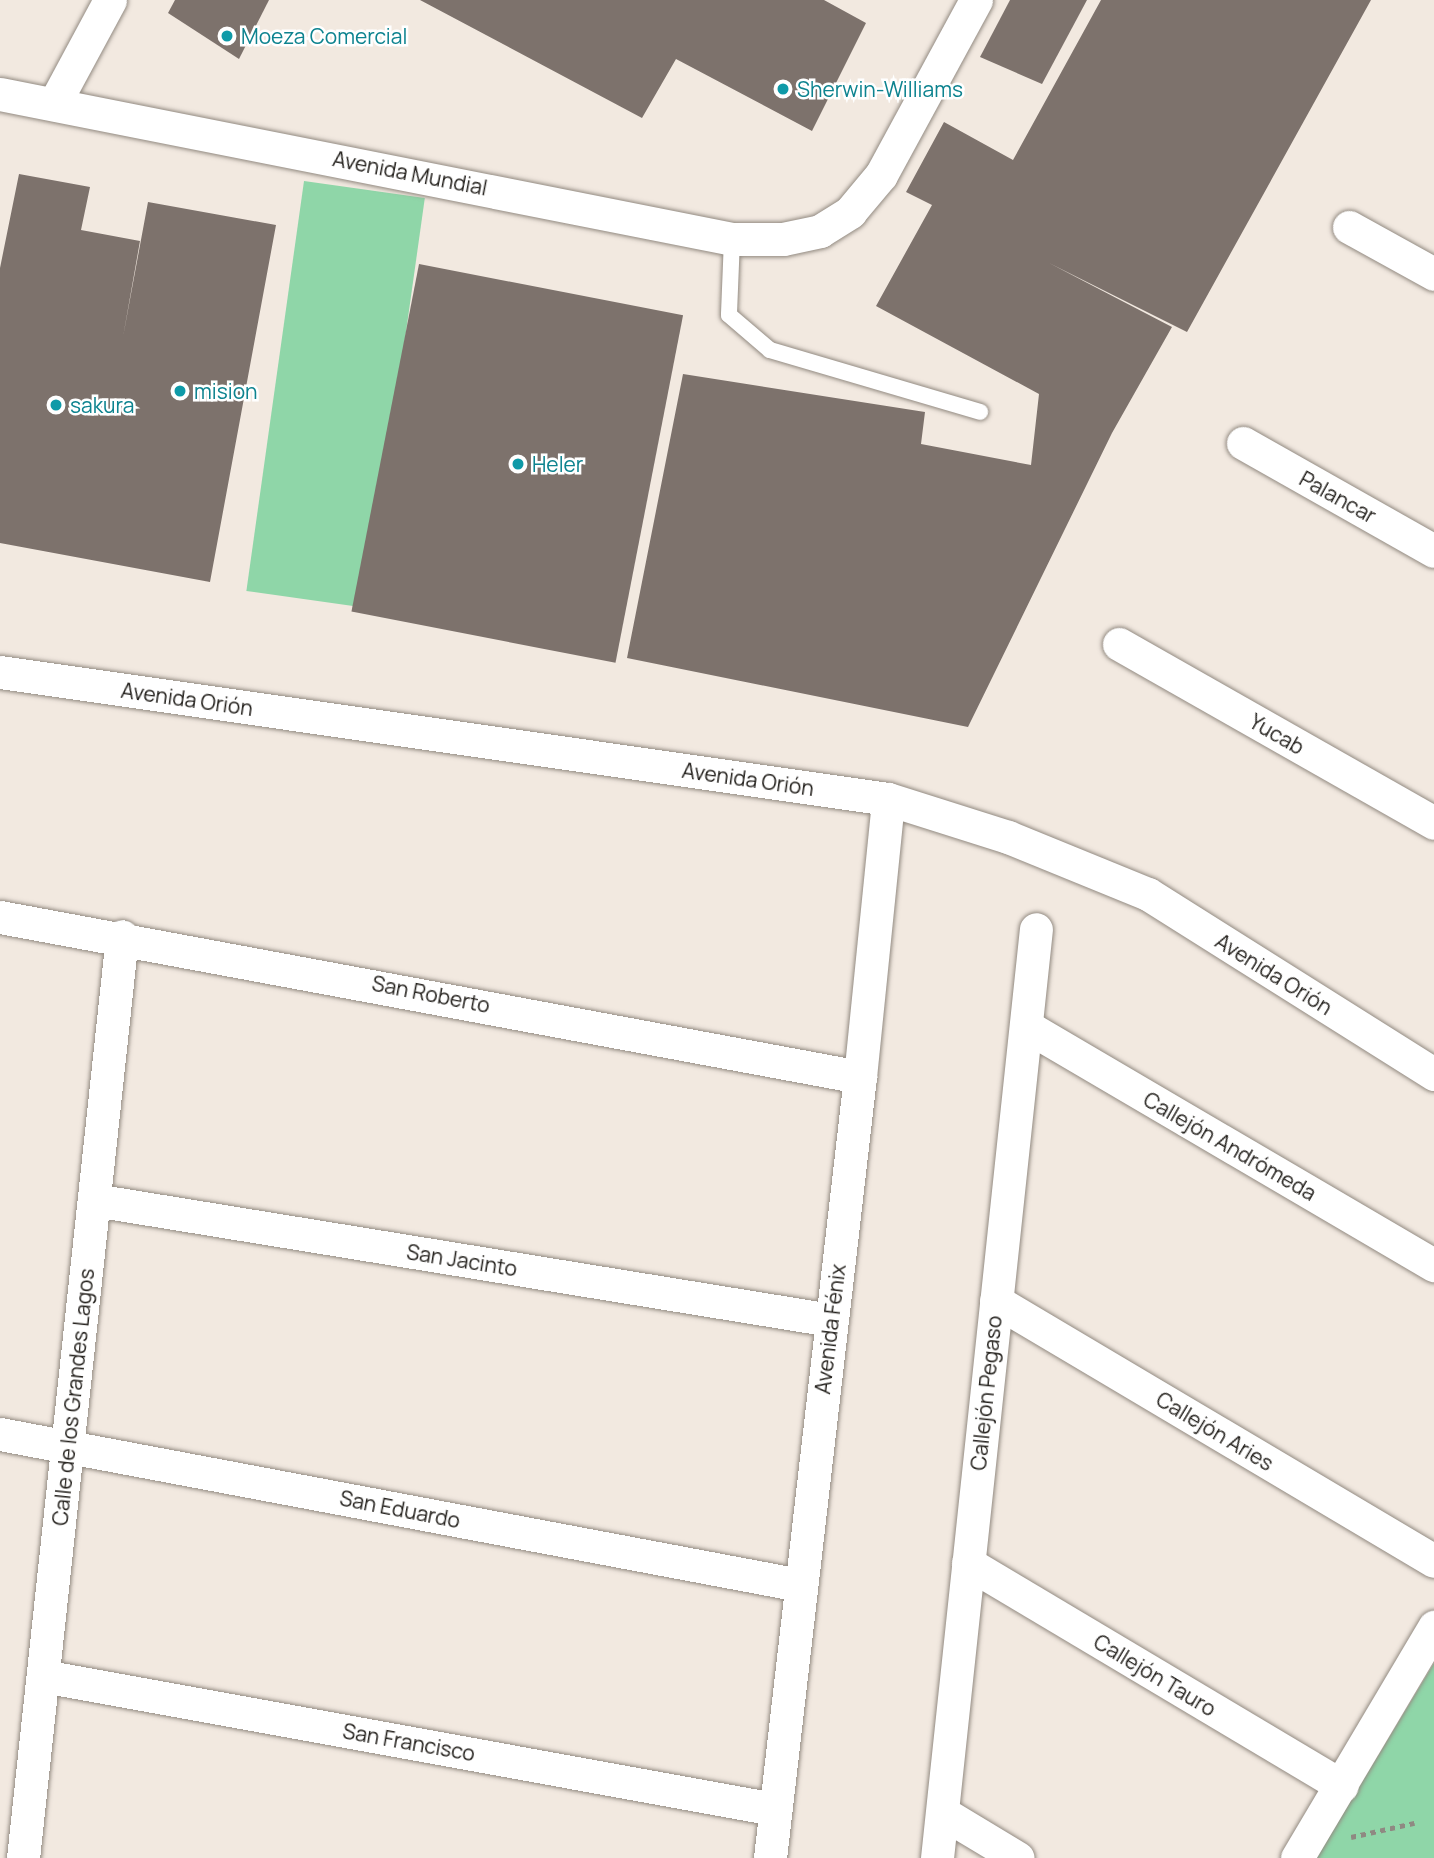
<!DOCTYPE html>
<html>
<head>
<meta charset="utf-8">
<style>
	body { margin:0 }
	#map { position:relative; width:1434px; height:1858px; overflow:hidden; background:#f2e9e0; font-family:Manrope,sans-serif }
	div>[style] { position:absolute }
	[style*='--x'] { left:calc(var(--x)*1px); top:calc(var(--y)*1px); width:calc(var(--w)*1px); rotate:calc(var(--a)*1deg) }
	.green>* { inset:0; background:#8fd6a8; transform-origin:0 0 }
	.building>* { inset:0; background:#7d726c; transform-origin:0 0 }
	.path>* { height:4.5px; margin-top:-2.25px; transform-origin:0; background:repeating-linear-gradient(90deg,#8f8982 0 5px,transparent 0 10px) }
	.roads { filter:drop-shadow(0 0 2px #928a81) drop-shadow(0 0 2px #928a81) }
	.service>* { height:16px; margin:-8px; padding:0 8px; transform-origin:8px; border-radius:8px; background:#fff }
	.minor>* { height:33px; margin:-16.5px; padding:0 16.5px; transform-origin:16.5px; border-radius:16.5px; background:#fff }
	.dots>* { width:19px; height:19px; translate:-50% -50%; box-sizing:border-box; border:4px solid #fff; border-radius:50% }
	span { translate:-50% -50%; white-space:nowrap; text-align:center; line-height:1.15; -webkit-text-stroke:5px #fff; paint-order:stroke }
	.culture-label { font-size:21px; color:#0d838f }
	.left { translate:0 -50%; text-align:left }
	.street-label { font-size:21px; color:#24211d }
</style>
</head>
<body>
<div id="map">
	<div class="green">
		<div style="left:304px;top:181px;width:122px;height:414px;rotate:8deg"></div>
		<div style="clip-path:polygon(1434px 1663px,1434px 1858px,1316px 1858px,1326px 1842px)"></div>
	</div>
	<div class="building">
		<div style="clip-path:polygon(175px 0,269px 0,239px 59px,168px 13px)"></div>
		<div style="clip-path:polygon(420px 0,824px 0,866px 23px,812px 131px,676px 59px,642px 118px)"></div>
		<div style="clip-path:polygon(1010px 0,1087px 0,1042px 84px,980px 57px)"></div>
		<div style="clip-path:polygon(1101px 0,1371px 0,1187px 332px,1049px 263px,1172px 327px,1112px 433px,968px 727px,627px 658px,683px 374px,925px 412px,921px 444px,1031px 465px,1039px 394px,876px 306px,932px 205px,906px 192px,944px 122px,1013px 160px)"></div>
		<div style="clip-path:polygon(19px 174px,90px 187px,81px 230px,140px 241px,123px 337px,148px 202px,276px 225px,210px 582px,0 543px,0 268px)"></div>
		<div style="left:419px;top:264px;width:269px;height:354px;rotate:11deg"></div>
	</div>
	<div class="path">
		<div style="--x:1351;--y:1837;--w:65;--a:-12.5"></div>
	</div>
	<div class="roads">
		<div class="service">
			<div style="--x:732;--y:239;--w:76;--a:92.3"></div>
			<div style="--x:729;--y:315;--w:54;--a:40.5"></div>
			<div style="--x:770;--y:350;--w:219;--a:16.4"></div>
		</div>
		<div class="minor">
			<div style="--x:0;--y:94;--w:746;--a:11.2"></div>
			<div style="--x:732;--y:239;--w:51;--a:0"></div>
			<div style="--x:783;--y:239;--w:38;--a:-12"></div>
			<div style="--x:820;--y:231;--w:36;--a:-32"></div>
			<div style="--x:850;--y:212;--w:48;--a:-50"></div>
			<div style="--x:881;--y:175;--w:199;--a:-61.5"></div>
			<div style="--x:54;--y:104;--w:118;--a:-61.7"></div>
			<div style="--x:1349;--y:227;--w:97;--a:28.9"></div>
			<div style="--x:1243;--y:443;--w:219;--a:29.5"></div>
			<div style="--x:1119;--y:644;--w:362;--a:29.6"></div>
			<div style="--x:0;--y:672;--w:897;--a:8.14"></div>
			<div style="--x:888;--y:799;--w:126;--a:17.6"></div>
			<div style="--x:1008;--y:837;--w:151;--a:22.2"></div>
			<div style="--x:1148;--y:894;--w:338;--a:32.2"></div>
			<div style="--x:0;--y:917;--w:875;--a:10.54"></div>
			<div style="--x:1026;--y:1026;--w:473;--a:30.4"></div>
			<div style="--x:94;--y:1200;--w:747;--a:9.25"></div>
			<div style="--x:996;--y:1301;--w:509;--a:30.69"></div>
			<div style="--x:0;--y:1434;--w:814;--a:10.69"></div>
			<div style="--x:968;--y:1563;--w:435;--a:30.8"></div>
			<div style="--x:43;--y:1676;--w:743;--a:10.31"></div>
			<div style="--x:943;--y:1813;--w:87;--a:31"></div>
			<div style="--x:23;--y:1858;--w:927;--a:-83.87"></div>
			<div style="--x:770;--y:1858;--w:786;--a:-83.43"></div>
			<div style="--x:860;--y:1077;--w:279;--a:-84.2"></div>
			<div style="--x:937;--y:1858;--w:934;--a:-83.92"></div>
			<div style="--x:1297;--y:1858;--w:269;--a:-59.3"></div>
		</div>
	</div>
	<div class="dots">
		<div style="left:227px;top:36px;background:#0f9aa8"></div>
		<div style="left:783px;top:89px;background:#0f9aa8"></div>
		<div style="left:180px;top:391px;background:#0f9aa8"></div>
		<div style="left:56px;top:405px;background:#0f9aa8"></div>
		<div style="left:518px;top:464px;background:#0f9aa8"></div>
	</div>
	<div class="culture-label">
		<span class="left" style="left:241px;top:36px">Moeza Comercial</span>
		<span class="left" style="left:797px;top:89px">Sherwin-Williams</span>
		<span class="left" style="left:194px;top:391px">mision</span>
		<span class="left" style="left:70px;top:405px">sakura</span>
		<span class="left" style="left:532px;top:464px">Heler</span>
	</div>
	<div class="street-label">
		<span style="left:410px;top:173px;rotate:11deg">Avenida Mundial</span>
		<span style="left:1338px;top:497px;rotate:29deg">Palancar</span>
		<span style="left:187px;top:699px;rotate:8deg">Avenida Orión</span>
		<span style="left:1277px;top:734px;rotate:30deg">Yucab</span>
		<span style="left:748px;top:779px;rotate:8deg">Avenida Orión</span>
		<span style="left:1274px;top:974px;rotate:32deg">Avenida Orión</span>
		<span style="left:431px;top:994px;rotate:11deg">San Roberto</span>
		<span style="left:1230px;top:1146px;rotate:30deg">Callejón Andrómeda</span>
		<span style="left:462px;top:1260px;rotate:9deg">San Jacinto</span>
		<span style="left:830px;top:1329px;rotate:-83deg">Avenida Fénix</span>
		<span style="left:986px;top:1393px;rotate:-84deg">Callejón Pegaso</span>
		<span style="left:73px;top:1397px;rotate:-84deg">Calle de los Grandes Lagos</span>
		<span style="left:1215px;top:1431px;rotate:31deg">Callejón Aries</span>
		<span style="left:400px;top:1509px;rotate:11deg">San Eduardo</span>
		<span style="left:1155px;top:1675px;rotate:31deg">Callejón Tauro</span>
		<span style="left:409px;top:1742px;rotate:10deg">San Francisco</span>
	</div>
</div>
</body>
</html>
